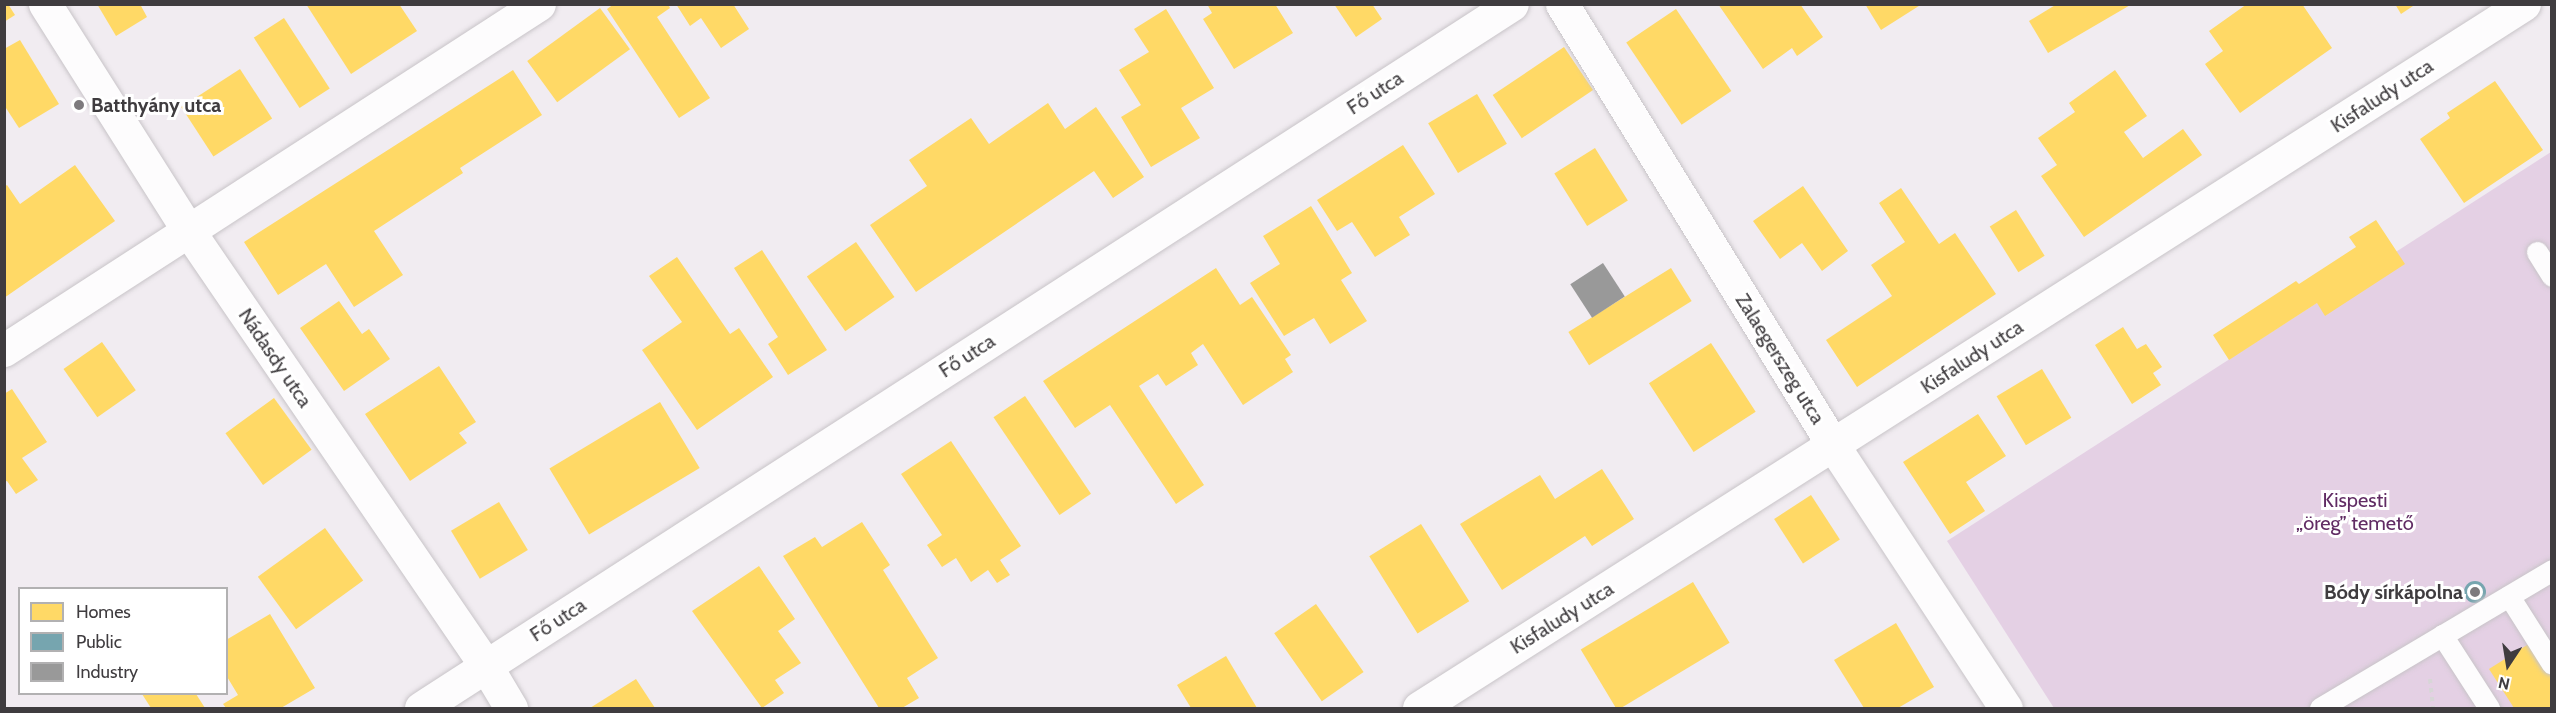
<!DOCTYPE html>
<html>
<head>
<meta charset="utf-8">
<style>
	body { margin:0 }
	#map { position:relative; width:2556px; height:713px; overflow:hidden; background:#f1ecf1; font-family:Cabin,sans-serif }
	div>[style] { position:absolute }
	[style*='--x'] { left:calc(var(--x)*1px); top:calc(var(--y)*1px); width:calc(var(--w)*1px); rotate:calc(var(--a)*1deg) }
	.green>* { inset:0; background:#e4d0e4 }
	.homes>* { inset:0; background:#ffd966; transform-origin:0 0 }
	.public>* { inset:0; background:#76a5af }
	.round { border-radius:50% }
	.industry>* { inset:0; background:#999; transform-origin:0 0 }
	.path>* { height:4px; margin-top:-2px; transform-origin:0; background:repeating-linear-gradient(90deg,#d7d6d7 0 4.5px,transparent 0 9px) }
	.roads { filter:drop-shadow(0 0 2px #c8c4c8) drop-shadow(0 0 2px #c8c4c8) }
	.service>* { height:21px; margin:-10.5px; padding:0 10.5px; transform-origin:10.5px; border-radius:10.5px; background:#fdfcfd }
	.minor>* { height:33px; margin:-16.5px; padding:0 16.5px; transform-origin:16.5px; border-radius:16.5px; background:#fdfcfd }
	.tertiary>* { height:33px; margin:-16.5px; padding:0 16.5px; transform-origin:16.5px; border-radius:16.5px; background:#fdfcfd }
	.dots>* { width:16px; height:16px; translate:-50% -50%; box-sizing:border-box; border:3px solid #fff; border-radius:50% }
	span { translate:-50% -50%; white-space:nowrap; text-align:center; line-height:1.15; -webkit-text-stroke:6px #fff; paint-order:stroke }
	.street-label { font-size:20px; color:#3f3c3f }
	.poi-label { font-size:20px; color:#3f3c3f; font-weight:700 }
	.left { translate:0 -50%; text-align:left }
	.right { translate:-100% -50%; text-align:right }
	.park-label { font-size:20px; color:#612c64 }
	.frame { position:absolute; inset:0; border:6px solid #3f3c3f; pointer-events:none }
	.legend { position:absolute; left:18px; top:587px; width:210px; height:108px; box-sizing:border-box; background:#fff; border:2px solid #b2b1b2; margin:0; padding:8px 10px; list-style:none; font-size:18px; color:#3f3c3f }
	.legend li { display:flex; align-items:center; gap:12px; height:30px }
	.legend b { width:30px; border:2px solid #b2b1b2 }
	.north { position:absolute; left:2478px; top:635px; width:60px; height:60px; -webkit-text-stroke:4px #fff; paint-order:stroke; rotate:192deg; font-size:16px; font-weight:700; line-height:24px; text-align:center; color:#3f3c3f }
	.north::after { content:''; display:block; margin:auto; width:21px; height:27px; background:#3f3c3f; clip-path:polygon(50% 0,100% 100%,50% 72%,0 100%) }
</style>
</head>
<body>
<div id="map">
	<div class="green">
		<div style="clip-path:polygon(2551px 152px,2551px 708px,2054px 708px,1947px 541px)"></div>
	</div>
	<div class="homes">
		<div style="clip-path:polygon(4px 4px,8px 4px,15px 15px,4px 22px)"></div>
		<div style="clip-path:polygon(97px 4px,140px 4px,147px 17px,116px 36px)"></div>
		<div style="clip-path:polygon(306px 4px,399px 4px,417px 31px,351px 74px)"></div>
		<div style="clip-path:polygon(614px 4px,668px 4px,670px 8px,657px 17px,710px 98px,679px 118px,607px 9px)"></div>
		<div style="clip-path:polygon(676px 4px,733px 4px,749px 29px,721px 48px,701px 18px,690px 26px)"></div>
		<div style="clip-path:polygon(1207px 4px,1275px 4px,1293px 33px,1234px 69px,1203px 19px,1212px 13px)"></div>
		<div style="clip-path:polygon(1334px 4px,1372px 4px,1382px 19px,1356px 37px)"></div>
		<div style="clip-path:polygon(1718px 4px,1800px 4px,1823px 37px,1797px 56px,1792px 48px,1763px 69px)"></div>
		<div style="clip-path:polygon(1865px 4px,1922px 4px,1881px 30px)"></div>
		<div style="clip-path:polygon(2057px 4px,2132px 4px,2048px 53px,2029px 21px)"></div>
		<div style="clip-path:polygon(2247px 4px,2302px 4px,2332px 48px,2240px 113px,2205px 64px,2223px 51px,2209px 31px)"></div>
		<div style="clip-path:polygon(2395px 4px,2416px 4px,2401px 14px)"></div>
		<div style="left:600px;top:8px;width:51px;height:90px;rotate:54deg"></div>
		<div style="clip-path:polygon(1166px 9px,1214px 88px,1181px 108px,1200px 138px,1151px 167px,1121px 117px,1141px 105px,1119px 70px,1149px 52px,1134px 29px)"></div>
		<div style="left:1676px;top:9px;width:99px;height:60px;rotate:56deg"></div>
		<div style="left:284px;top:18px;width:84px;height:36px;rotate:57deg"></div>
		<div style="clip-path:polygon(20px 40px,59px 104px,19px 128px,4px 105px,4px 49px)"></div>
		<div style="left:1564px;top:47px;width:52px;height:86px;rotate:56deg"></div>
		<div style="left:240px;top:69px;width:59px;height:70px;rotate:57deg"></div>
		<div style="clip-path:polygon(513px 70px,542px 115px,460px 168px,463px 173px,374px 231px,403px 275px,354px 307px,326px 264px,278px 295px,244px 242px)"></div>
		<div style="clip-path:polygon(2115px 70px,2147px 116px,2124px 132px,2143px 158px,2183px 129px,2202px 155px,2084px 237px,2041px 176px,2057px 165px,2038px 138px,2075px 112px,2069px 103px)"></div>
		<div style="clip-path:polygon(2495px 81px,2543px 150px,2464px 203px,2420px 139px,2450px 118px,2447px 113px)"></div>
		<div style="left:1477px;top:94px;width:58px;height:57px;rotate:59deg"></div>
		<div style="clip-path:polygon(1048px 103px,1065px 129px,1096px 107px,1144px 177px,1113px 198px,1094px 171px,916px 292px,870px 225px,927px 186px,909px 160px,971px 118px,989px 144px)"></div>
		<div style="clip-path:polygon(1403px 145px,1435px 194px,1399px 217px,1410px 235px,1375px 257px,1352px 222px,1337px 231px,1317px 200px)"></div>
		<div style="left:1595px;top:148px;width:62px;height:48px;rotate:58deg"></div>
		<div style="clip-path:polygon(75px 165px,115px 221px,4px 298px,4px 187px,7px 185px,20px 204px)"></div>
		<div style="clip-path:polygon(1803px 186px,1848px 251px,1822px 271px,1802px 243px,1780px 259px,1753px 221px)"></div>
		<div style="clip-path:polygon(1901px 188px,1939px 244px,1955px 233px,1996px 294px,1857px 387px,1826px 340px,1892px 296px,1871px 265px,1905px 242px,1879px 203px)"></div>
		<div style="clip-path:polygon(1311px 206px,1352px 273px,1341px 280px,1367px 321px,1330px 344px,1314px 318px,1284px 336px,1250px 283px,1280px 264px,1263px 236px)"></div>
		<div style="left:2016px;top:210px;width:54px;height:31px;rotate:58deg"></div>
		<div style="clip-path:polygon(2376px 220px,2405px 264px,2325px 316px,2317px 303px,2229px 360px,2213px 335px,2296px 281px,2299px 284px,2356px 247px,2349px 237px)"></div>
		<div style="left:856px;top:242px;width:67px;height:60px;rotate:55deg"></div>
		<div style="clip-path:polygon(762px 250px,827px 350px,788px 375px,768px 344px,778px 337px,734px 268px)"></div>
		<div style="clip-path:polygon(677px 257px,730px 334px,739px 328px,773px 377px,697px 430px,642px 350px,682px 322px,649px 276px)"></div>
		<div style="clip-path:polygon(1216px 268px,1240px 305px,1252px 297px,1291px 355px,1285px 359px,1293px 372px,1243px 405px,1203px 344px,1191px 353px,1198px 365px,1166px 386px,1158px 374px,1139px 386px,1204px 485px,1176px 504px,1110px 405px,1075px 428px,1043px 381px)"></div>
		<div style="left:1671px;top:268px;width:39px;height:121px;rotate:58deg"></div>
		<div style="clip-path:polygon(339px 301px,362px 334px,369px 329px,390px 359px,344px 391px,300px 328px)"></div>
		<div style="clip-path:polygon(2123px 327px,2137px 349px,2146px 344px,2162px 367px,2153px 373px,2161px 385px,2132px 404px,2095px 345px)"></div>
		<div style="left:102px;top:342px;width:59px;height:47px;rotate:55deg"></div>
		<div style="left:1711px;top:343px;width:82px;height:74px;rotate:57deg"></div>
		<div style="clip-path:polygon(439px 366px,476px 422px,459px 433px,467px 443px,410px 481px,365px 414px)"></div>
		<div style="left:2042px;top:369px;width:57px;height:53px;rotate:59deg"></div>
		<div style="clip-path:polygon(12px 389px,47px 442px,22px 458px,38px 480px,16px 494px,7px 481px,4px 482px,4px 394px)"></div>
		<div style="left:1025px;top:396px;width:118px;height:38px;rotate:56deg"></div>
		<div style="left:274px;top:398px;width:64px;height:60px;rotate:54deg"></div>
		<div style="left:660px;top:402px;width:77px;height:129px;rotate:59deg"></div>
		<div style="clip-path:polygon(1978px 414px,2006px 456px,1966px 482px,1985px 511px,1950px 534px,1903px 462px)"></div>
		<div style="clip-path:polygon(951px 441px,1021px 546px,1000px 560px,1010px 575px,997px 583px,988px 570px,971px 582px,956px 558px,942px 567px,927px 545px,942px 535px,901px 474px)"></div>
		<div style="clip-path:polygon(1602px 469px,1634px 519px,1592px 546px,1585px 536px,1502px 590px,1460px 524px,1540px 475px,1555px 499px)"></div>
		<div style="left:1811px;top:495px;width:53px;height:44px;rotate:57deg"></div>
		<div style="left:499px;top:502px;width:56px;height:56px;rotate:59deg"></div>
		<div style="clip-path:polygon(862px 522px,890px 565px,883px 570px,938px 658px,907px 678px,919px 698px,902px 708px,879px 708px,783px 556px,815px 537px,822px 547px)"></div>
		<div style="left:1421px;top:524px;width:91px;height:61px;rotate:58deg"></div>
		<div style="left:325px;top:528px;width:65px;height:83px;rotate:54deg"></div>
		<div style="clip-path:polygon(759px 566px,795px 619px,778px 631px,801px 663px,775px 680px,784px 693px,762px 708px,692px 611px)"></div>
		<div style="left:1693px;top:582px;width:71px;height:131px;rotate:59deg"></div>
		<div style="left:1316px;top:604px;width:83px;height:51px;rotate:55deg"></div>
		<div style="clip-path:polygon(270px 614px,315px 688px,281px 708px,226px 708px,223px 704px,238px 695px,226px 675px,226px 640px)"></div>
		<div style="clip-path:polygon(1896px 623px,1934px 687px,1898px 708px,1864px 708px,1834px 660px)"></div>
		<div style="clip-path:polygon(2535px 640px,2552px 666px,2552px 708px,2514px 708px,2489px 669px)"></div>
		<div style="clip-path:polygon(1226px 656px,1257px 708px,1191px 708px,1177px 685px)"></div>
		<div style="clip-path:polygon(636px 679px,655px 708px,590px 708px)"></div>
		<div style="clip-path:polygon(142px 694px,196px 694px,205px 708px,151px 708px)"></div>
	</div>
	<div class="public">
		<div class="round" style="left:2464px;top:581px;width:22px;height:22px"></div>
	</div>
	<div class="industry">
		<div style="left:1603px;top:263px;width:40px;height:39px;rotate:57deg"></div>
	</div>
	<div class="path">
		<div style="--x:2430;--y:679;--w:29;--a:84"></div>
	</div>
	<div class="roads">
		<div class="service">
			<div style="--x:2537;--y:252;--w:28;--a:58"></div>
			<div style="--x:2509;--y:596;--w:80;--a:57.7"></div>
			<div style="--x:2442;--y:635;--w:87;--a:57.2"></div>
			<div style="--x:2320;--y:708;--w:270;--a:-30.7"></div>
		</div>
		<div class="minor">
			<div style="--x:1562;--y:4;--w:518;--a:58.43"></div>
			<div style="--x:1833;--y:445;--w:315;--a:56.7"></div>
			<div style="--x:4;--y:350;--w:637;--a:-32.89"></div>
			<div style="--x:421;--y:708;--w:1298;--a:-32.83"></div>
			<div style="--x:1419;--y:708;--w:1310;--a:-32.5"></div>
		</div>
		<div class="tertiary">
			<div style="--x:45;--y:4;--w:267;--a:57.7"></div>
			<div style="--x:188;--y:230;--w:528;--a:55.65"></div>
			<div style="--x:486;--y:666;--w:49;--a:59.2"></div>
		</div>
	</div>
	<div class="dots">
		<div style="left:79px;top:105px;background:#7d7a7d"></div>
		<div style="left:2475px;top:592px;background:#7d7a7d"></div>
	</div>
	<div class="street-label">
		<span style="left:1375px;top:93px;rotate:-33deg">Fő utca</span>
		<span style="left:2382px;top:96px;rotate:-33deg">Kisfaludy utca</span>
		<span style="left:967px;top:356px;rotate:-33deg">Fő utca</span>
		<span style="left:1972px;top:357px;rotate:-33deg">Kisfaludy utca</span>
		<span style="left:275px;top:358px;rotate:56deg">Nádasdy utca</span>
		<span style="left:1780px;top:359px;rotate:58deg">Zalaegerszeg utca</span>
		<span style="left:1562px;top:618px;rotate:-32deg">Kisfaludy utca</span>
		<span style="left:558px;top:620px;rotate:-33deg">Fő utca</span>
	</div>
	<div class="poi-label">
		<span class="left" style="left:91px;top:105px">Batthyány utca</span>
		<span class="right" style="left:2463px;top:592px">Bódy sírkápolna</span>
	</div>
	<div class="park-label">
		<span style="left:2355px;top:512px">Kispesti<br>„öreg” temető</span>
	</div>
	<div class="frame"></div>
	<ul class="legend">
	<li><b style="height:16px;background:#ffd966"></b>Homes</li>
	<li><b style="height:16px;background:#76a5af"></b>Public</li>
	<li><b style="height:16px;background:#999"></b>Industry</li>
	</ul>
	<div class="north">N</div>
</div>
</body>
</html>
